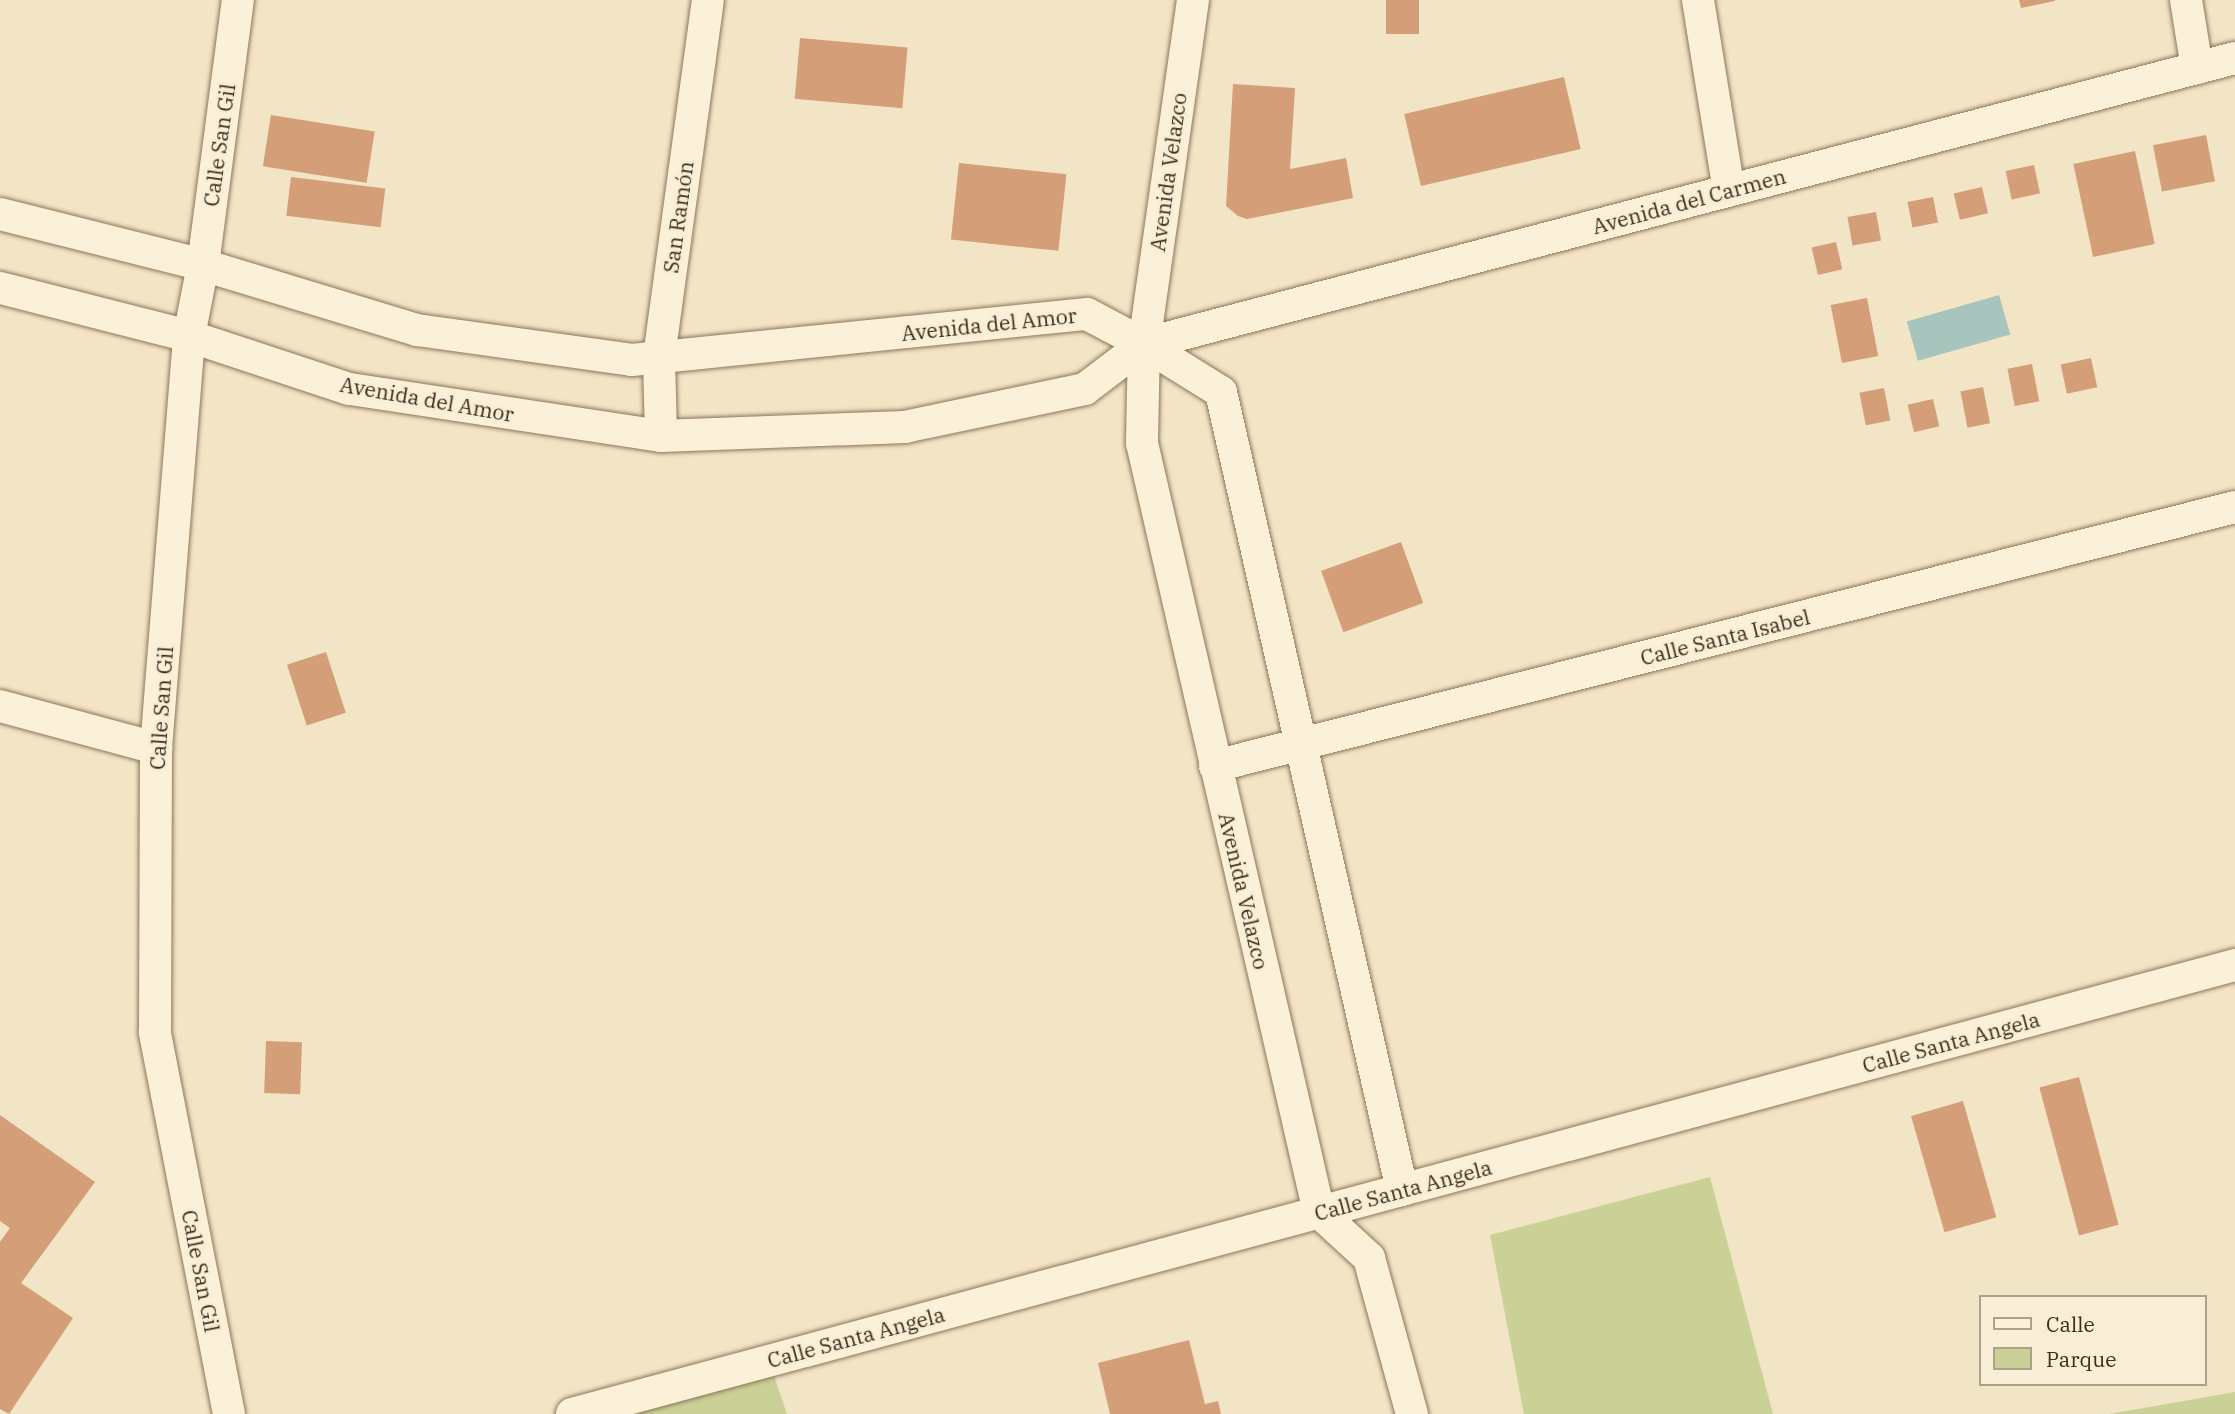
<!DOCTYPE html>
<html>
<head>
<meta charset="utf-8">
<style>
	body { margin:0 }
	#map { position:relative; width:2235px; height:1414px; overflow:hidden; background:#f2e5c5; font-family:"IBM Plex Serif",serif }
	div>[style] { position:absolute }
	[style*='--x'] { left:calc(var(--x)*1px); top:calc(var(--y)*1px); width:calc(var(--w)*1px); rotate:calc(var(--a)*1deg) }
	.green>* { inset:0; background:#cad197 }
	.water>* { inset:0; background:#a7c5bc; transform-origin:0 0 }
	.building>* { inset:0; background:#d39e78; transform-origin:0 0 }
	.roads { filter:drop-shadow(0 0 2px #8e7659) drop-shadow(0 0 2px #8e7659) }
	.minor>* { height:32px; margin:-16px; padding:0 16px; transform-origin:16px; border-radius:16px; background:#fbf1d9 }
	span { translate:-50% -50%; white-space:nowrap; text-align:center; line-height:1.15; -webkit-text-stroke:6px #f8eed5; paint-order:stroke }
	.street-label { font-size:21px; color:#3d2d1e }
	.legend { position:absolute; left:1979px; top:1295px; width:228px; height:91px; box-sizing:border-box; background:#f8eed5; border:2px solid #ada18c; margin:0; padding:9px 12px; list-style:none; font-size:21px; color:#3d2d1e }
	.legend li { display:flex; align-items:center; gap:14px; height:35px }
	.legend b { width:35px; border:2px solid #ada18c }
</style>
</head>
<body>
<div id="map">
	<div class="green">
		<div style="clip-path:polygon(1710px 1177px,1773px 1414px,1524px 1414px,1490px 1235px)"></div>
		<div style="clip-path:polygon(769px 1361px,787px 1414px,593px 1414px)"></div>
		<div style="clip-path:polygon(2235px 1392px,2235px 1414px,2109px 1414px)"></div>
	</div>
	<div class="water">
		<div style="left:1999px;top:295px;width:41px;height:96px;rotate:74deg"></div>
	</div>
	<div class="building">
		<div style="left:1386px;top:0;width:33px;height:34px"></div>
		<div style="clip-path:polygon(2019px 0,2055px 0,2055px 1px,2021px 8px)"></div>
		<div style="left:800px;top:38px;width:108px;height:61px;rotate:5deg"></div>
		<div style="left:1564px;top:77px;width:74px;height:164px;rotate:77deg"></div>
		<div style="clip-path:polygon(1233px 84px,1295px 88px,1290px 169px,1346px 158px,1353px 198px,1247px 219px,1238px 216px,1226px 206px)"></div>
		<div style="left:271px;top:115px;width:105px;height:52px;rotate:9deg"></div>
		<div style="left:2206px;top:135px;width:47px;height:54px;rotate:79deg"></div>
		<div style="left:2135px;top:151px;width:95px;height:63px;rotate:78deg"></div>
		<div style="left:959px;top:163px;width:108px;height:77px;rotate:6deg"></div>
		<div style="left:2034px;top:165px;width:29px;height:29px;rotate:78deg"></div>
		<div style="left:291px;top:177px;width:95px;height:39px;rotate:7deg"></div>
		<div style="left:1982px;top:187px;width:27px;height:29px;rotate:77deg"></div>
		<div style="left:1933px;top:197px;width:26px;height:26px;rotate:79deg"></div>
		<div style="left:1876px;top:212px;width:29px;height:29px;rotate:80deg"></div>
		<div style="left:1836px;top:242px;width:28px;height:25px;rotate:77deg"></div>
		<div style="left:1867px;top:298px;width:59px;height:37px;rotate:79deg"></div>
		<div style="left:2091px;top:358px;width:30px;height:31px;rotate:78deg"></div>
		<div style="left:2032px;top:364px;width:38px;height:25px;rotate:79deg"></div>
		<div style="left:1983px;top:387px;width:37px;height:23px;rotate:79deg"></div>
		<div style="left:1884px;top:388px;width:33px;height:25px;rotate:79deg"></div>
		<div style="left:1933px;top:399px;width:28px;height:26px;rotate:77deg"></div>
		<div style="left:1401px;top:542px;width:65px;height:85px;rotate:70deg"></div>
		<div style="left:326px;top:652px;width:64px;height:41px;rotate:72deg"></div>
		<div style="left:266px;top:1041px;width:36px;height:52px;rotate:2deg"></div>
		<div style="left:2079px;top:1077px;width:153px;height:41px;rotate:75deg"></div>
		<div style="left:1963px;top:1101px;width:121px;height:54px;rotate:74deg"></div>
		<div style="clip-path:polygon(0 1115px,95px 1182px,21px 1283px,73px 1318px,9px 1414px,0 1409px,0 1242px,10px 1228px,0 1221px)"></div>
		<div style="clip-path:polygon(1189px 1340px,1205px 1404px,1218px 1401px,1221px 1414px,1110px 1414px,1098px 1363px)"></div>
	</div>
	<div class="roads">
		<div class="minor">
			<div style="--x:1193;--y:0;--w:347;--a:98.1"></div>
			<div style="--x:1144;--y:344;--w:1128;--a:-14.69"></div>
			<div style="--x:1698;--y:0;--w:193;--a:80.8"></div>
			<div style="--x:2186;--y:0;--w:69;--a:80.8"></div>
			<div style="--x:0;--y:214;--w:209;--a:14.1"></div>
			<div style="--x:203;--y:265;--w:224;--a:16.9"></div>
			<div style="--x:417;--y:330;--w:217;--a:7.9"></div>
			<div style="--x:632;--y:360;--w:457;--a:-5.8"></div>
			<div style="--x:1087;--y:314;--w:64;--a:27.8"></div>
			<div style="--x:1144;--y:344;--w:74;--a:142.7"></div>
			<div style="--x:1085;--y:389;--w:184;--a:168.1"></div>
			<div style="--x:905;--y:427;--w:244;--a:177.9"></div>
			<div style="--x:661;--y:436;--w:316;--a:-171.4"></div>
			<div style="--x:349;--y:389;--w:169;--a:-161.7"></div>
			<div style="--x:189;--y:336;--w:195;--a:-165.7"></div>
			<div style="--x:661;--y:436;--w:79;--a:-91.5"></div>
			<div style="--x:659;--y:357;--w:360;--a:-82.2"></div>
			<div style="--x:0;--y:706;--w:162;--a:15.1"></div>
			<div style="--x:1215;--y:766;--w:1052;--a:-14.25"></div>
			<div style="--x:1402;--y:1190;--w:818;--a:-102.78"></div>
			<div style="--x:1221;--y:392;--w:91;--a:-148.1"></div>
			<div style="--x:1144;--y:344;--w:99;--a:91.2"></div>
			<div style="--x:1142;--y:443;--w:789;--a:77.04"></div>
			<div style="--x:1319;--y:1212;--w:68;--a:42.6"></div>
			<div style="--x:1369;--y:1258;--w:162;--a:74.6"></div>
			<div style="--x:229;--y:1414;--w:389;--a:-101"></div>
			<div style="--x:155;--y:1032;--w:284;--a:-89.8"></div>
			<div style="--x:156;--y:748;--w:413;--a:-85.4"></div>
			<div style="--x:189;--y:336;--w:72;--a:-78.8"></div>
			<div style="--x:203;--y:265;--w:267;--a:-82.5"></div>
			<div style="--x:572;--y:1414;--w:1723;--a:-15.11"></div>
		</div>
	</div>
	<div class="street-label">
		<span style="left:219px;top:145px;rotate:-82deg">Calle San Gil</span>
		<span style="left:1168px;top:172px;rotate:-82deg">Avenida Velazco</span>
		<span style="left:1689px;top:201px;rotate:-15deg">Avenida del Carmen</span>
		<span style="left:678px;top:217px;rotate:-82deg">San Ramón</span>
		<span style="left:989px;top:324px;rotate:-6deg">Avenida del Amor</span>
		<span style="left:427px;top:399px;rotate:10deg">Avenida del Amor</span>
		<span style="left:1725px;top:637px;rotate:-14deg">Calle Santa Isabel</span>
		<span style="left:161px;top:708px;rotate:-86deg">Calle San Gil</span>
		<span style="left:1244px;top:891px;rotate:77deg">Avenida Velazco</span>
		<span style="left:1951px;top:1042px;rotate:-15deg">Calle Santa Angela</span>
		<span style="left:1403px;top:1190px;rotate:-15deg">Calle Santa Angela</span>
		<span style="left:201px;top:1271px;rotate:79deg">Calle San Gil</span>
		<span style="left:856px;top:1337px;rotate:-15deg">Calle Santa Angela</span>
	</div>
	<ul class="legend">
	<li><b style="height:9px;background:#fbf1d9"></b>Calle</li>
	<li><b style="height:19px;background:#cad197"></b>Parque</li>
	</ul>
</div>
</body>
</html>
